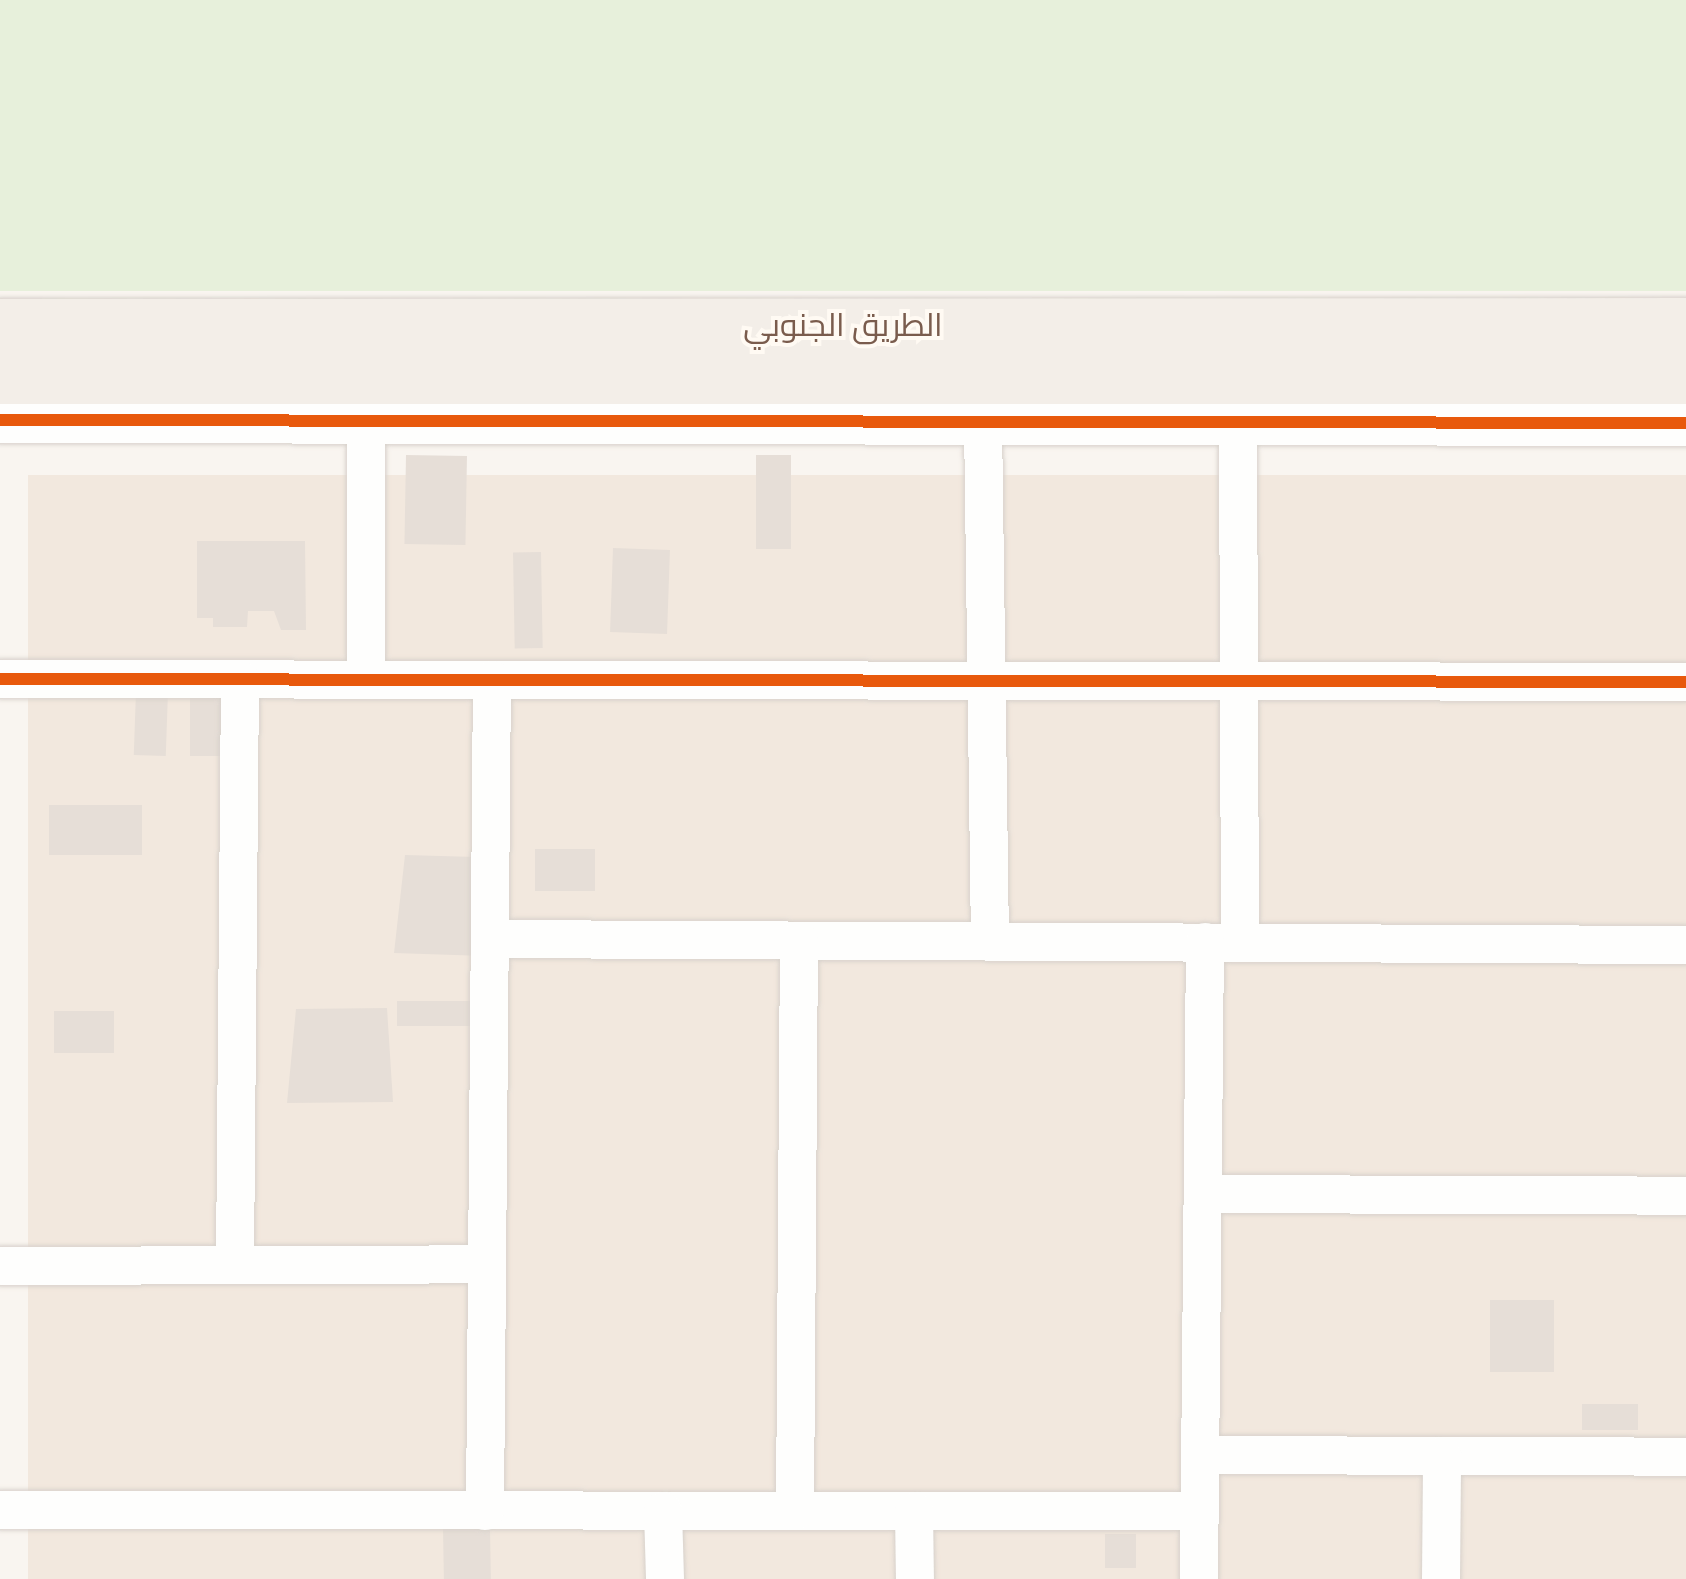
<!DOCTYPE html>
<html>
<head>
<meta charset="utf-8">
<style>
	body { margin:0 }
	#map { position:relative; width:1686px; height:1579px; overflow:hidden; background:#f9f5f0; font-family:"Archivo Narrow",Cairo,sans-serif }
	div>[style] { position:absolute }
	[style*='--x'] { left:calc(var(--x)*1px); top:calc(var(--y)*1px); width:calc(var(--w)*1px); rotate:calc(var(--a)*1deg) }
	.residential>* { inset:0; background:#f2e8de; transform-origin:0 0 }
	.green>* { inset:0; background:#e7f0db; transform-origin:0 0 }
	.building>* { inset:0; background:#e6ded7; transform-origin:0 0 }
	.roads { filter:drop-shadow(0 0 2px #d7d1cb) drop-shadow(0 0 2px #d7d1cb) }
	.minor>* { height:38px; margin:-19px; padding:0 19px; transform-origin:19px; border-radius:19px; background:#fefefd }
	.tertiary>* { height:45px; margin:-22.5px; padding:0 22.5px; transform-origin:22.5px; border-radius:22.5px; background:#fefefd }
	.primary>* { height:55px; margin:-27.5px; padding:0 27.5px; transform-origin:27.5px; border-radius:27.5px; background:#f3eee8 }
	.cycleway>* { height:12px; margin:-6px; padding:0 6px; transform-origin:6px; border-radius:6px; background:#e8590c }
	span { translate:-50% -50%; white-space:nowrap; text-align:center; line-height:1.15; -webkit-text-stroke:8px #fffaf3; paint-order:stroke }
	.street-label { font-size:32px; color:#7a5c4d }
</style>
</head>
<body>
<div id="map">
	<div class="residential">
		<div style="left:28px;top:475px;width:1658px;height:1104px"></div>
	</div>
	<div class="green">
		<div style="left:0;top:0;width:1686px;height:291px"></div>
	</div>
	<div class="building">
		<div style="left:406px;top:455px;width:61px;height:89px;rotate:1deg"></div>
		<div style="left:756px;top:455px;width:35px;height:94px"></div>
		<div style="clip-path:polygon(197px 541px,305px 541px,306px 630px,281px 630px,274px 611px,248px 611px,247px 627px,213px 627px,213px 618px,197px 618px)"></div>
		<div style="left:613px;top:548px;width:57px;height:84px;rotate:2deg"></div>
		<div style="left:541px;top:552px;width:96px;height:28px;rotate:89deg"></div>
		<div style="left:136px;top:691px;width:32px;height:64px;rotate:2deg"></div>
		<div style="left:190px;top:695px;width:33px;height:61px"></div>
		<div style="left:49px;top:805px;width:93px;height:50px"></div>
		<div style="left:595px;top:849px;width:42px;height:60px;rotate:90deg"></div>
		<div style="clip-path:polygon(405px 855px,476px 857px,485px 956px,394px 953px)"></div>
		<div style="left:483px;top:1001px;width:25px;height:86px;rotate:90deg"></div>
		<div style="clip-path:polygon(387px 1008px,393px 1102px,287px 1103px,296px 1009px)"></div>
		<div style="left:54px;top:1011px;width:60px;height:42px"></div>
		<div style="left:1490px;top:1300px;width:64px;height:72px"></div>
		<div style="left:1638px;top:1404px;width:26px;height:56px;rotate:90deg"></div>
		<div style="left:490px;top:1528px;width:51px;height:47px;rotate:89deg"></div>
		<div style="left:1136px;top:1534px;width:34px;height:31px;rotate:90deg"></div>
	</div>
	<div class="roads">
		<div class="minor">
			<div style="--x:983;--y:421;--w:521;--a:89.23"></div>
			<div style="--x:1238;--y:422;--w:521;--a:89.78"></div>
			<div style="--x:0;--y:679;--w:1686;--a:0.1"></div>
			<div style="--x:366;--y:680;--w:260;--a:-90"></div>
			<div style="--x:490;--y:939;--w:1196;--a:0.29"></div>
			<div style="--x:1203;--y:1194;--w:483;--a:0.2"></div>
			<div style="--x:235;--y:1263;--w:583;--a:-89.51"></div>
			<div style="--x:0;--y:1266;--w:487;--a:-0.2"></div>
			<div style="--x:1200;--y:1455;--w:486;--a:0.2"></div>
			<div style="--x:0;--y:1510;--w:1200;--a:0.05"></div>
			<div style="--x:485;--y:1511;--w:831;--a:-89.52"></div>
			<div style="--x:663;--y:1511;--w:68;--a:88.3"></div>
			<div style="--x:795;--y:1511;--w:570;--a:-89.6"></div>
			<div style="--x:914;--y:1511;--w:68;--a:89.2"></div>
			<div style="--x:1199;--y:1579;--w:637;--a:-89.46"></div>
			<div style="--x:1441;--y:1579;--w:123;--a:-89.5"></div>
		</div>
		<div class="tertiary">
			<div style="--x:0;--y:420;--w:1686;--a:0.1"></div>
		</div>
		<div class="primary">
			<div style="--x:0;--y:326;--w:1686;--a:-0.03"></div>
			<div style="--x:0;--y:376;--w:1686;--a:0"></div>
		</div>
	</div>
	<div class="cycleway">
		<div style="--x:0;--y:420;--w:1686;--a:0.1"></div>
		<div style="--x:0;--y:679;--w:1686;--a:0.1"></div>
	</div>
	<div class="street-label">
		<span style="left:843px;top:325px">الطريق الجنوبي</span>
	</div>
</div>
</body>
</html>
